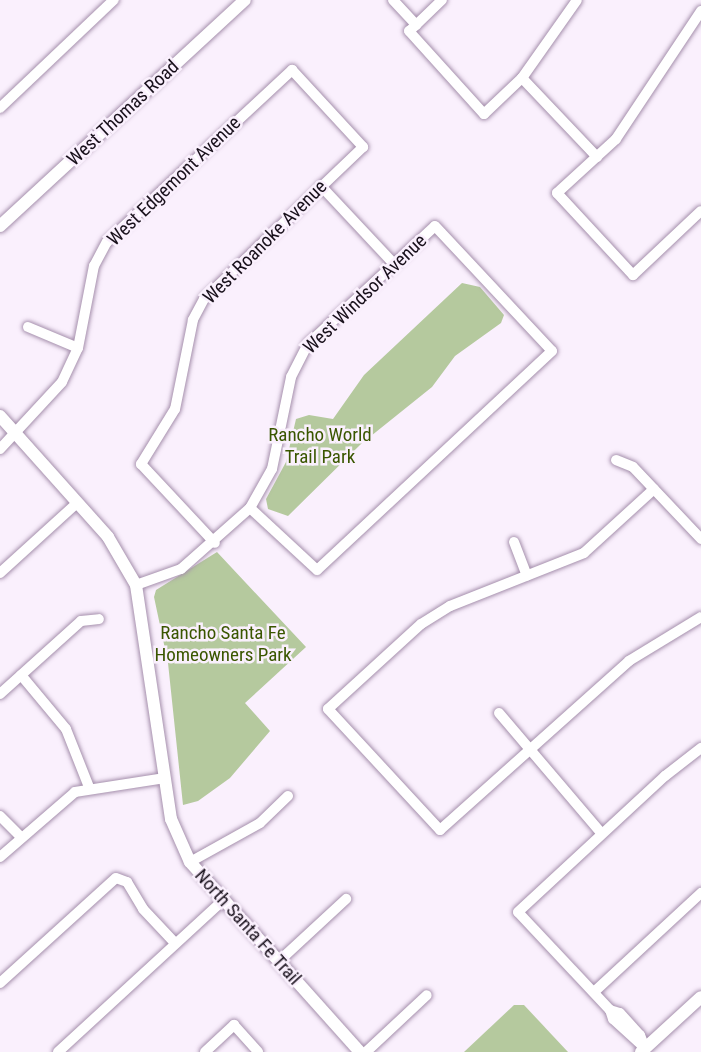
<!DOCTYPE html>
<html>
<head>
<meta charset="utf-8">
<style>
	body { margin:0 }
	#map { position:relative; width:701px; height:1052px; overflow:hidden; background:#faf0fd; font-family:"Roboto Condensed",sans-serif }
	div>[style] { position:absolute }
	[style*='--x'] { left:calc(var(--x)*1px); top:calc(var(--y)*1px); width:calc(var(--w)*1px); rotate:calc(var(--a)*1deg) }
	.green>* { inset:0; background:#b5c99e }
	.roads { filter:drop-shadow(0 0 2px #a58fac) drop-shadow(0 0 2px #a58fac) }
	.minor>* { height:10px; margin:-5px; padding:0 5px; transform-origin:5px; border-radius:5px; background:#fff }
	.tertiary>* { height:12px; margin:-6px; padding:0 6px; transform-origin:6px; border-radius:6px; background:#fff }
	span { translate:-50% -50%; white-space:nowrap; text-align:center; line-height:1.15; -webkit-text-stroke:5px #faf0fd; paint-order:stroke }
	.street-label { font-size:19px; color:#18101b }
	.park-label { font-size:19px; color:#3a5600 }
</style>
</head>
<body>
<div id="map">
	<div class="green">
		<div style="clip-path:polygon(462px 283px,480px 287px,504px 315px,501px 323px,455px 356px,432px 387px,361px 444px,288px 516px,268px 509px,266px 499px,286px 462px,296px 419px,309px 415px,333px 419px,364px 375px)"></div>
		<div style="clip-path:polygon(217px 552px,306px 647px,245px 703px,270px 731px,230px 778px,198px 801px,183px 805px,168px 663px,154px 597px,156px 590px)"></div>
		<div style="clip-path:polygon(514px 1005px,524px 1005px,568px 1052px,464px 1052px)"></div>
	</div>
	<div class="roads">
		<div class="minor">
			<div style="--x:393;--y:0;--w:34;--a:47"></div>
			<div style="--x:416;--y:25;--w:9;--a:139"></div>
			<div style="--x:409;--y:31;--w:112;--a:47.9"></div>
			<div style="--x:484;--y:114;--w:52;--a:-43.5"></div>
			<div style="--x:522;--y:78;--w:95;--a:-54.8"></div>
			<div style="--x:701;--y:11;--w:154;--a:123.6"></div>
			<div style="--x:616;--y:139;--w:80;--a:137.5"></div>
			<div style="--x:557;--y:193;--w:112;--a:47.2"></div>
			<div style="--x:633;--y:275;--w:93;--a:-43.3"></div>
			<div style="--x:416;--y:25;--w:36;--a:-44"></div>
			<div style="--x:522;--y:78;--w:109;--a:46.5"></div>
			<div style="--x:0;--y:108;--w:157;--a:-43.5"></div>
			<div style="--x:321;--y:186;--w:107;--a:46.9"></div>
			<div style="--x:28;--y:327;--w:54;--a:22.8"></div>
			<div style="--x:0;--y:449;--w:91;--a:-47.2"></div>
			<div style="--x:62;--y:382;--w:38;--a:-65"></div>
			<div style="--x:78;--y:348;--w:84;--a:-79"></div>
			<div style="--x:94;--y:266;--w:27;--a:-62"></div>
			<div style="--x:107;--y:242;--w:253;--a:-42.9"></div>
			<div style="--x:292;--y:70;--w:105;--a:47.3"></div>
			<div style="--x:363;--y:147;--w:220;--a:136.3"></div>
			<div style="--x:204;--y:299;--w:24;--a:118"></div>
			<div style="--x:193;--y:320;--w:91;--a:101.4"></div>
			<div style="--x:175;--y:409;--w:65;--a:121.7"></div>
			<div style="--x:141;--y:464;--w:108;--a:46.9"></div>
			<div style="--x:616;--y:460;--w:18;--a:22"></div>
			<div style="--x:633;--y:467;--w:99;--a:46.6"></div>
			<div style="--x:654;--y:489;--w:95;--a:137.6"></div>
			<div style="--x:584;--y:553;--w:144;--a:158.4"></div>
			<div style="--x:450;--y:606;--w:34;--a:148"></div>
			<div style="--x:421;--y:624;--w:126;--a:137.6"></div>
			<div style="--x:328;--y:709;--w:165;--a:47.2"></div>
			<div style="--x:440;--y:830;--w:254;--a:-41.8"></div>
			<div style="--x:629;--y:661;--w:84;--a:-31.4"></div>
			<div style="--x:514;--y:542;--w:36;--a:69"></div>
			<div style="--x:0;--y:573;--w:105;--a:-42.3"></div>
			<div style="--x:136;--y:585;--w:48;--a:-19.6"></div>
			<div style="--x:181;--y:569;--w:92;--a:-41.5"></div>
			<div style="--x:250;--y:508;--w:45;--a:-60.6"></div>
			<div style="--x:272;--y:469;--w:94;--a:-78.3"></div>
			<div style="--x:291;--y:377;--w:37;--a:-63"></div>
			<div style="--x:308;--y:344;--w:173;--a:-42.9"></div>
			<div style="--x:435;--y:226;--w:171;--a:46.9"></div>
			<div style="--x:552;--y:351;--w:321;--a:137"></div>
			<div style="--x:317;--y:570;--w:91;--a:-137.2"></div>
			<div style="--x:21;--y:675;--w:70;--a:50.2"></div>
			<div style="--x:66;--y:729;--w:62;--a:68.4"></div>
			<div style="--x:0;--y:694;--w:109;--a:-42"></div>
			<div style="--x:81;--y:621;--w:18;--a:-6"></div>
			<div style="--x:499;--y:713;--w:157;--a:49.6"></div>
			<div style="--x:0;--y:816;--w:30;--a:45"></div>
			<div style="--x:0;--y:857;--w:99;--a:-40.9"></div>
			<div style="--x:75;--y:792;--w:91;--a:-8.8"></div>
			<div style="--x:190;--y:862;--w:80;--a:-29.1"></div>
			<div style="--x:260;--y:823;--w:39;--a:-44"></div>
			<div style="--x:278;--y:962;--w:93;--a:-42.8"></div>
			<div style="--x:0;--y:983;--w:156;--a:-42.2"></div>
			<div style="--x:116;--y:878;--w:12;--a:20"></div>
			<div style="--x:127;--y:882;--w:31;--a:59"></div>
			<div style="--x:143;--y:909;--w:47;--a:46.7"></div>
			<div style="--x:594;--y:992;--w:146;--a:-42.8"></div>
			<div style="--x:610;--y:1010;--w:10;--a:17"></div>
			<div style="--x:620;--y:1013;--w:30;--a:48"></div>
			<div style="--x:640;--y:1035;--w:14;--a:69"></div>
			<div style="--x:645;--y:1048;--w:43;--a:-137.8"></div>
			<div style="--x:613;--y:1019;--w:9;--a:-108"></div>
			<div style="--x:610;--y:1010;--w:134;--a:-133.2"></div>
			<div style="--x:518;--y:912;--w:200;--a:-42.8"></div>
			<div style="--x:665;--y:776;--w:46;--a:-37.9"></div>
			<div style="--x:58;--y:1052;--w:223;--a:-42.6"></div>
			<div style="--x:205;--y:1052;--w:40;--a:-43"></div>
			<div style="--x:234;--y:1025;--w:36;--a:48"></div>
			<div style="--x:366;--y:1052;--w:83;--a:-43.1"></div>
		</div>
		<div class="tertiary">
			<div style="--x:0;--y:226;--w:333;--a:-42.7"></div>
			<div style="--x:0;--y:416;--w:162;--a:48.2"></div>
			<div style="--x:108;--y:537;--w:56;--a:59.7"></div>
			<div style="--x:136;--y:585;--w:237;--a:81.5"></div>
			<div style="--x:171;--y:819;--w:47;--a:66.2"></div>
			<div style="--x:190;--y:862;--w:255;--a:48.2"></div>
			<div style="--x:641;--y:1052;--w:81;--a:-42.5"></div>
		</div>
	</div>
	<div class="street-label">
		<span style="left:123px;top:113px;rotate:-43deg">West Thomas Road</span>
		<span style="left:174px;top:181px;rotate:-44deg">West Edgemont Avenue</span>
		<span style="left:265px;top:242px;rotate:-45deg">West Roanoke Avenue</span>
		<span style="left:365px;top:294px;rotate:-44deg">West Windsor Avenue</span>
		<span style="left:248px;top:927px;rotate:48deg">North Santa Fe Trail</span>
	</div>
	<div class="park-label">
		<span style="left:320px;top:446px">Rancho World<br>Trail Park</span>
		<span style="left:223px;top:644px">Rancho Santa Fe<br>Homeowners Park</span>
	</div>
</div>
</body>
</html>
